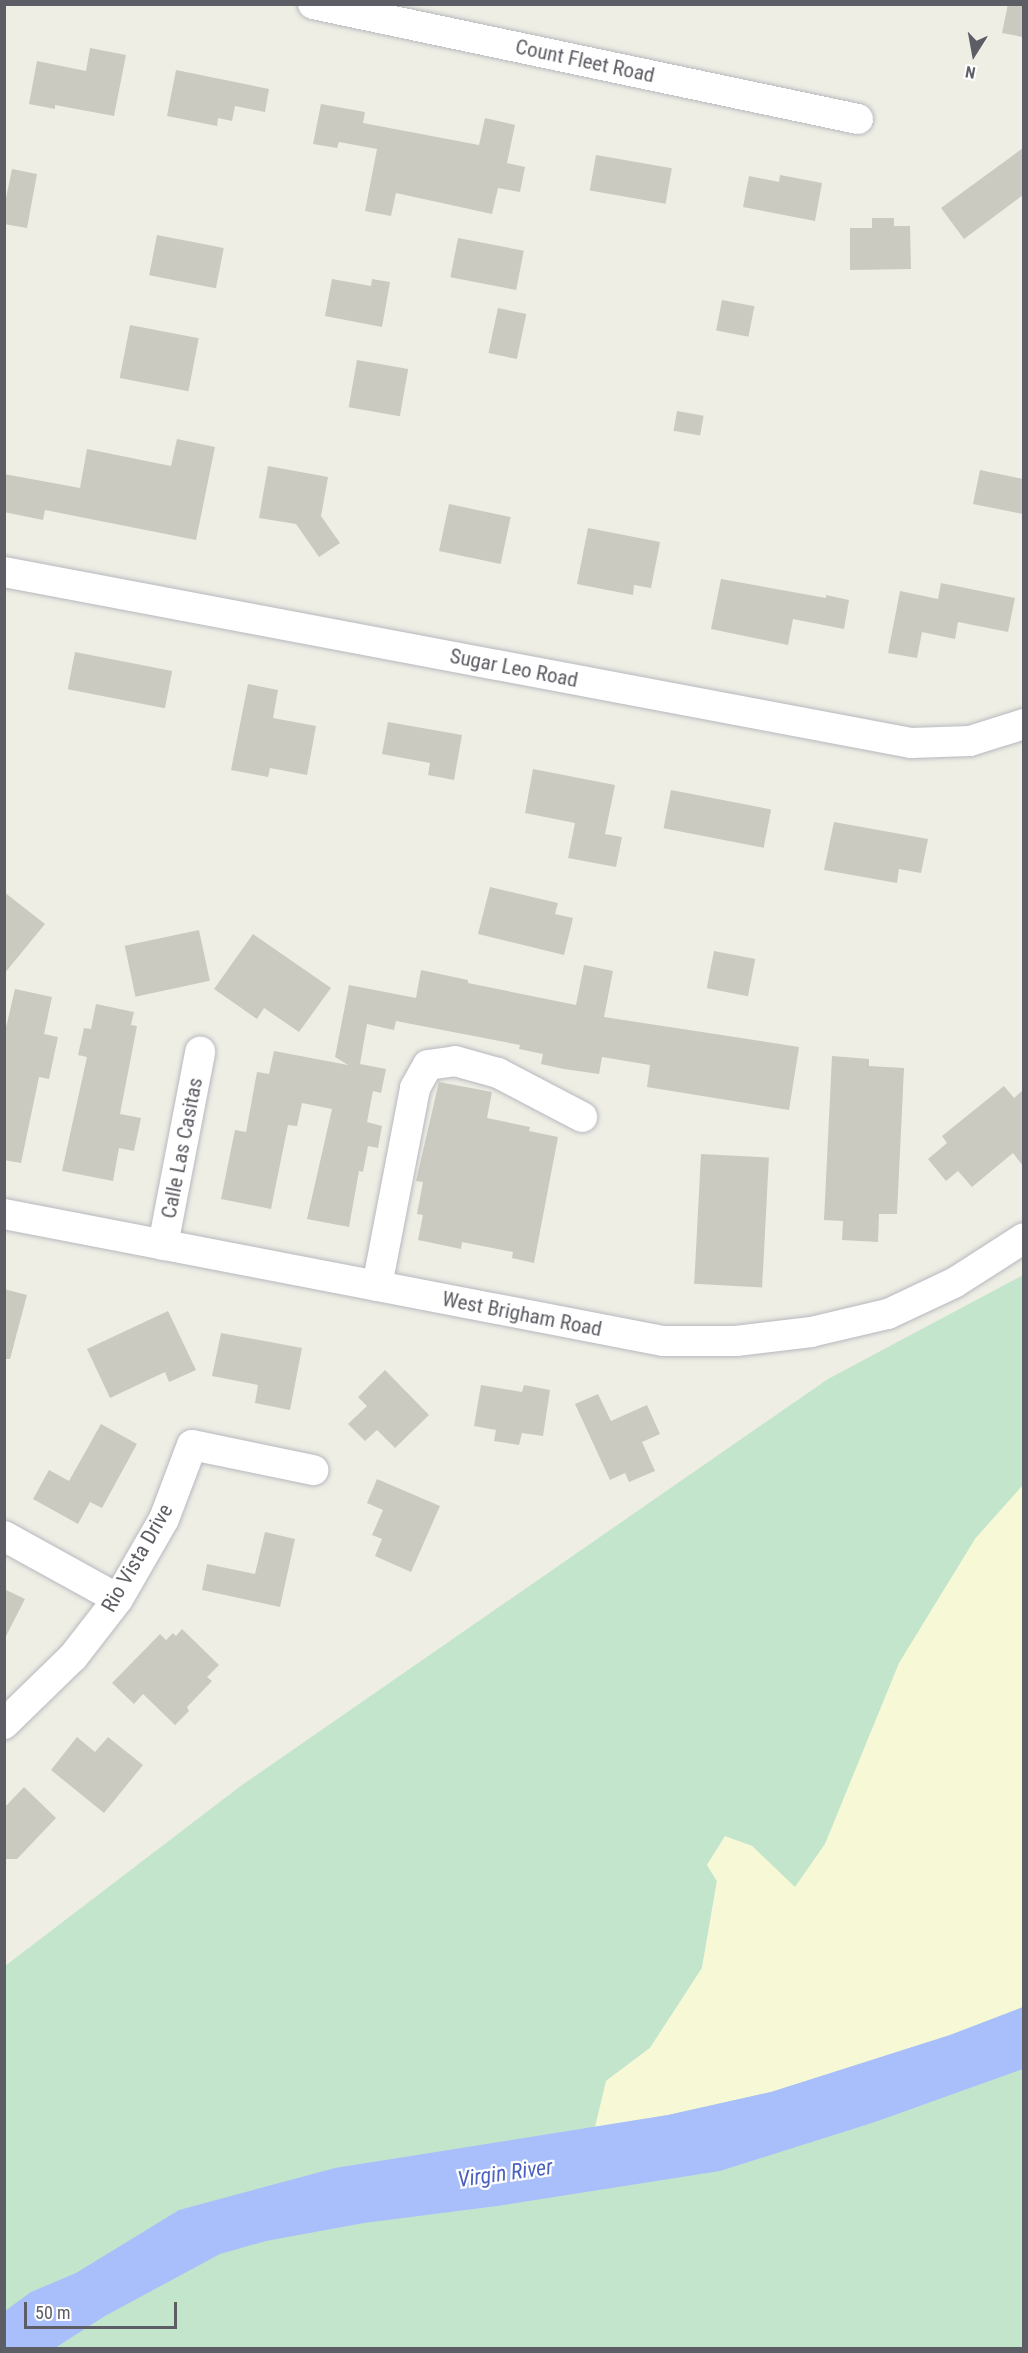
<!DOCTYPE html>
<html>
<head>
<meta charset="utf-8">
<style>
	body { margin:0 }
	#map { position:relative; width:1028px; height:2353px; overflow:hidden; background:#eeeee5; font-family:"Roboto Condensed",sans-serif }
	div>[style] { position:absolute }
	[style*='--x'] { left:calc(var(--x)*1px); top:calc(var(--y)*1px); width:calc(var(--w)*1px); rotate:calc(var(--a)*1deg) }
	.green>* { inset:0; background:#c3e5cc }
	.sand>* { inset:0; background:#f7f9d6 }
	.water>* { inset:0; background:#a8bffb }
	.building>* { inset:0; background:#cacac1; transform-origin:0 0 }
	.roads { filter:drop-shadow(0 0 2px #b7b8be) drop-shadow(0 0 2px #b7b8be) }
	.minor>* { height:30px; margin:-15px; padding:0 15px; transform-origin:15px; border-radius:15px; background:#fff }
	span { translate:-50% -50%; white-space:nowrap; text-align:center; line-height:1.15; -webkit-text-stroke:4.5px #fff; paint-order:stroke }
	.street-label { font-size:21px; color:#5d5e65 }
	.water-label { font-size:22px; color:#4b62be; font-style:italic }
	.frame { position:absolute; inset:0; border:6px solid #5d5e65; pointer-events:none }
	.north { position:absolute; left:944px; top:24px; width:60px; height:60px; -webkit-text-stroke:4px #fff; paint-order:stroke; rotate:191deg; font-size:16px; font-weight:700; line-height:24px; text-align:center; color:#5d5e65 }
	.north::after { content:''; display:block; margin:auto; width:21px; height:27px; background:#5d5e65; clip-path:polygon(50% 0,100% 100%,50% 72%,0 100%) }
	.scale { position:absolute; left:24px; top:2302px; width:153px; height:27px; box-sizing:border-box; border:3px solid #5d5e65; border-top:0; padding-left:8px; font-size:18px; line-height:21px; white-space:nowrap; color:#5d5e65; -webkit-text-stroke:4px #fff; paint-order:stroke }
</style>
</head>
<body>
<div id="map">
	<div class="green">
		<div style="clip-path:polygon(1023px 1275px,1023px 1485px,975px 1539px,825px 1844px,795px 1888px,752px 1846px,725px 1837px,707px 1865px,717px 1881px,702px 1968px,650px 2048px,606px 2081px,771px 2092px,950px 2035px,1023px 2007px,1023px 2348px,5px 2348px,5px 1966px,242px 1785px,828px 1379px)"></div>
	</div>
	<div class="sand">
		<div style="clip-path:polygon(1023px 1485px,1023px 2007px,950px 2035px,771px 2092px,668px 2115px,595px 2127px,606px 2081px,650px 2048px,702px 1968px,717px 1881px,707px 1865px,725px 1836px,752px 1846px,795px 1887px,825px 1844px,899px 1663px,975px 1539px)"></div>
	</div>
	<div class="water">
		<div style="clip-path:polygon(1023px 2007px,1023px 2069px,875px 2122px,720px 2171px,497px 2206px,364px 2223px,266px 2241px,220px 2254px,105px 2316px,55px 2348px,5px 2348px,5px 2311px,31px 2292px,76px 2273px,179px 2210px,335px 2168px,668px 2115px,771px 2092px,950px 2035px)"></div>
	</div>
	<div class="building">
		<div style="clip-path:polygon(1008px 4px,1023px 4px,1023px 37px,1002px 33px)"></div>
		<div style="clip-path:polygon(90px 48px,126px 55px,114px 116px,55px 105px,55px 109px,29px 104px,37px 61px,86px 71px)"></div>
		<div style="clip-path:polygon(176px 70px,269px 89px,265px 112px,235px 106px,232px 121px,218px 118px,217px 126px,167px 116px)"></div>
		<div style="clip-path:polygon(321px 104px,365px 112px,363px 123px,479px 145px,485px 118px,515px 125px,507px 163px,525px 167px,520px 192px,498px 188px,492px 214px,396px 193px,391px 216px,365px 211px,377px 149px,339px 142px,337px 148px,313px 144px)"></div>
		<div style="clip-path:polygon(1023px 148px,1023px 195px,964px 239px,941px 208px)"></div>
		<div style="left:596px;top:155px;width:77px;height:36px;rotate:10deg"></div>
		<div style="clip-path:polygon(12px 169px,37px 174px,27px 228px,4px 224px,4px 208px)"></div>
		<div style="clip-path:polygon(780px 175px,822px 183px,815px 221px,743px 207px,749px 176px,779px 182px)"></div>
		<div style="clip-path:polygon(872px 218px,894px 218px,894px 226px,910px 226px,911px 269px,850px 270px,850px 228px,872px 228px)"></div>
		<div style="left:157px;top:235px;width:68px;height:41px;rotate:11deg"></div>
		<div style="left:458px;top:238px;width:67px;height:40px;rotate:11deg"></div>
		<div style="clip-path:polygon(332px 279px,371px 286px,372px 279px,390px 282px,382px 327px,325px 316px)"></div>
		<div style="left:722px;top:300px;width:33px;height:31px;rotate:11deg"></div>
		<div style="left:498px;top:308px;width:29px;height:46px;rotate:12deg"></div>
		<div style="left:130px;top:325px;width:70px;height:54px;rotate:11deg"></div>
		<div style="left:357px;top:360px;width:52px;height:48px;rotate:10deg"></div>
		<div style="left:677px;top:411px;width:27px;height:20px;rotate:10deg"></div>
		<div style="clip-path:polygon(177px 439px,215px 447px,196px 540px,45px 510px,43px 520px,4px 512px,4px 474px,80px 488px,87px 449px,171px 466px)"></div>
		<div style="clip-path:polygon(268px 466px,328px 477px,321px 516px,340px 543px,319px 557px,296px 524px,259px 518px)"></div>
		<div style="clip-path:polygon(980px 470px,1023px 479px,1023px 514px,973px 504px)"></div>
		<div style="left:449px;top:504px;width:63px;height:48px;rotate:12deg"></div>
		<div style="clip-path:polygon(588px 528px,660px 542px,651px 588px,634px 585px,633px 595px,577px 584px)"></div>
		<div style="clip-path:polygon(721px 579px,826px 598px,826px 595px,849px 600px,844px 629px,793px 619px,788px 645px,711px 629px)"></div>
		<div style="clip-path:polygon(941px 583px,1015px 598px,1008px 632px,958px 622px,955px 639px,922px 632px,917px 658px,888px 653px,900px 591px,938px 599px)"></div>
		<div style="left:75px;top:652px;width:99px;height:38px;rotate:11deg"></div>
		<div style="clip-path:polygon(248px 684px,278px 690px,273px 718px,316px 726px,307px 775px,270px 768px,268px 777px,231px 770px)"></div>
		<div style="clip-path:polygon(388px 722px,462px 735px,454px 780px,428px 775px,430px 763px,382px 754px)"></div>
		<div style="clip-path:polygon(533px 769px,615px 785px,605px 834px,622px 837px,616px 867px,568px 858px,575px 823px,525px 813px)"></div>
		<div style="left:671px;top:790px;width:102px;height:39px;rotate:11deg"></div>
		<div style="clip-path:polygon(834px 822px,928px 839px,921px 873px,899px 869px,897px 883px,824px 870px)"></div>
		<div style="clip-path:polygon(490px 887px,558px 903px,555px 914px,573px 918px,564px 955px,478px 934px)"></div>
		<div style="clip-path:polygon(4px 892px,45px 924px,4px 974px)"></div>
		<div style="left:199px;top:930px;width:52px;height:76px;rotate:78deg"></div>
		<div style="clip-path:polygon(253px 934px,331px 988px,299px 1032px,264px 1008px,257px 1019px,214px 989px)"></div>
		<div style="left:714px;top:951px;width:42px;height:38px;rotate:11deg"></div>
		<div style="clip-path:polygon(584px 965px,613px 971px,604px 1017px,799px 1047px,789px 1110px,647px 1087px,650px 1065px,602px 1057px,599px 1074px,564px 1069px,541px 1064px,543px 1054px,519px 1049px,520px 1045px,396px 1021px,394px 1030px,367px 1024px,360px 1064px,386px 1069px,381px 1093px,373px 1091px,367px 1122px,382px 1126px,378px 1148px,368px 1146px,363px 1172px,359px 1171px,349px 1227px,307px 1219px,332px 1109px,302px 1103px,297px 1126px,288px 1125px,271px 1209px,221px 1199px,235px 1130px,246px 1132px,257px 1072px,269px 1074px,274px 1051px,348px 1065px,335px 1057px,349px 985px,416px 998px,421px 970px,468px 980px,468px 983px,576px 1005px)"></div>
		<div style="clip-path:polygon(15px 989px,52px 997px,44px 1034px,58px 1037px,49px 1079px,39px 1077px,21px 1163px,4px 1160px,4px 1036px)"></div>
		<div style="clip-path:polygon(96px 1004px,134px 1012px,131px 1025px,137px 1026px,120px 1114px,141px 1118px,134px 1151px,119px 1148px,113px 1181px,62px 1171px,87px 1057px,78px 1055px,84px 1028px,91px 1029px)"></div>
		<div style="clip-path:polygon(832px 1056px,869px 1059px,869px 1066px,904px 1068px,897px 1214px,879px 1214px,878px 1242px,842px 1240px,843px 1221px,824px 1220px)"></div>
		<div style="clip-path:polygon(439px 1082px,492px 1092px,487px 1118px,530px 1127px,529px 1131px,558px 1137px,534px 1263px,512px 1258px,513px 1252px,462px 1242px,461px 1249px,418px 1240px,423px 1215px,417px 1214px,423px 1182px,416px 1181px)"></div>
		<div style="clip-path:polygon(1004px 1086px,1014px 1098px,1023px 1090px,1023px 1166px,1013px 1153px,972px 1187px,958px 1171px,946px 1181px,928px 1159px,947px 1143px,942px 1136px)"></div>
		<div style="left:701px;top:1154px;width:68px;height:130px;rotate:3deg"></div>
		<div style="clip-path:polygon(4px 1289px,27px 1295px,10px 1359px,4px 1359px)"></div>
		<div style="clip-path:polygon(168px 1311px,196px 1370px,169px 1382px,165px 1372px,110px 1398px,87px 1349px)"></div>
		<div style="clip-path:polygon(221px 1333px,302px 1348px,290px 1410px,255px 1403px,258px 1385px,212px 1376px)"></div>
		<div style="clip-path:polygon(385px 1370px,429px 1415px,395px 1448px,377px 1430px,365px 1441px,348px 1424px,367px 1406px,358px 1397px)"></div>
		<div style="clip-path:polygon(481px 1385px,522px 1392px,524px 1385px,550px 1390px,543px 1436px,522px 1433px,519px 1445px,494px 1441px,496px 1430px,474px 1426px)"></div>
		<div style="clip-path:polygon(598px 1394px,611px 1421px,647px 1405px,660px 1434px,642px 1442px,655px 1471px,629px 1482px,625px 1473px,610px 1480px,575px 1404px)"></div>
		<div style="clip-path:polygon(101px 1424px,137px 1444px,102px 1508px,90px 1502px,78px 1524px,33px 1499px,49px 1470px,69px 1481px)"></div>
		<div style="clip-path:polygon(377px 1479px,440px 1506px,411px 1572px,375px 1556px,382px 1539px,372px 1535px,383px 1510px,367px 1503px)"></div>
		<div style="clip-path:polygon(265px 1532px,295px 1539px,280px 1607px,202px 1590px,207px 1564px,255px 1574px)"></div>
		<div style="clip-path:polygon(4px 1589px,25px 1599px,4px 1640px)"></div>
		<div style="clip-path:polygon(182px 1629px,219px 1665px,207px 1677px,212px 1681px,187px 1707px,189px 1711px,175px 1725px,143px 1694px,134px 1704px,112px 1683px,160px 1634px,166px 1640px,173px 1633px,176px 1636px)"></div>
		<div style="clip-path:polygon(77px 1737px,95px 1752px,108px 1737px,143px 1765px,104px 1813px,51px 1770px)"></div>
		<div style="clip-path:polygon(24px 1787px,56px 1818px,17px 1859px,4px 1859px,4px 1808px)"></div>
	</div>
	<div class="roads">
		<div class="minor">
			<div style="--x:313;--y:4;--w:557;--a:11.92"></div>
			<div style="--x:4;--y:572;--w:923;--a:10.68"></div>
			<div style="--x:911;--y:743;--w:59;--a:-1.9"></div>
			<div style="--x:970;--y:741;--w:57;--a:-17.5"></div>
			<div style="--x:4;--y:1214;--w:671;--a:10.91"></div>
			<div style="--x:663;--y:1341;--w:73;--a:0"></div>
			<div style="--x:736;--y:1341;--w:76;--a:-6.8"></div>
			<div style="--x:811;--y:1332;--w:79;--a:-13.2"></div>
			<div style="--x:888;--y:1314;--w:73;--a:-25.2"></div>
			<div style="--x:954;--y:1283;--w:83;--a:-32.7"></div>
			<div style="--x:163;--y:1245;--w:197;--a:-79.1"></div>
			<div style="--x:377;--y:1286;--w:202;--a:-79.1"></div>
			<div style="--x:415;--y:1088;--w:26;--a:-61"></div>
			<div style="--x:428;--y:1065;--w:27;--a:-8"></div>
			<div style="--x:455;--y:1061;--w:45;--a:15.6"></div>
			<div style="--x:498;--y:1073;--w:95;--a:27.6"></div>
			<div style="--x:4;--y:1536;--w:130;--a:28.9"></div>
			<div style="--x:4;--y:1724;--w:96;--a:-44.2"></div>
			<div style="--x:73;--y:1657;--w:73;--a:-52.2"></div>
			<div style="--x:118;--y:1599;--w:92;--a:-60.1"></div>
			<div style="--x:164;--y:1519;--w:79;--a:-69.3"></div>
			<div style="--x:192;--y:1445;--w:124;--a:11.7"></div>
		</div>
	</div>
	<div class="street-label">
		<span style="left:585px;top:61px;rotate:12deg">Count Fleet Road</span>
		<span style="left:514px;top:668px;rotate:11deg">Sugar Leo Road</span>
		<span style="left:182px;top:1148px;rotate:-79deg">Calle Las Casitas</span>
		<span style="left:522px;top:1314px;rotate:11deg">West Brigham Road</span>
		<span style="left:137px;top:1558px;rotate:-60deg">Rio Vista Drive</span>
	</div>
	<div class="water-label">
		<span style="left:505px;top:2173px;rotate:-8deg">Virgin River</span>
	</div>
	<div class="frame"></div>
	<div class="north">N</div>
	<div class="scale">50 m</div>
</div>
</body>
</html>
